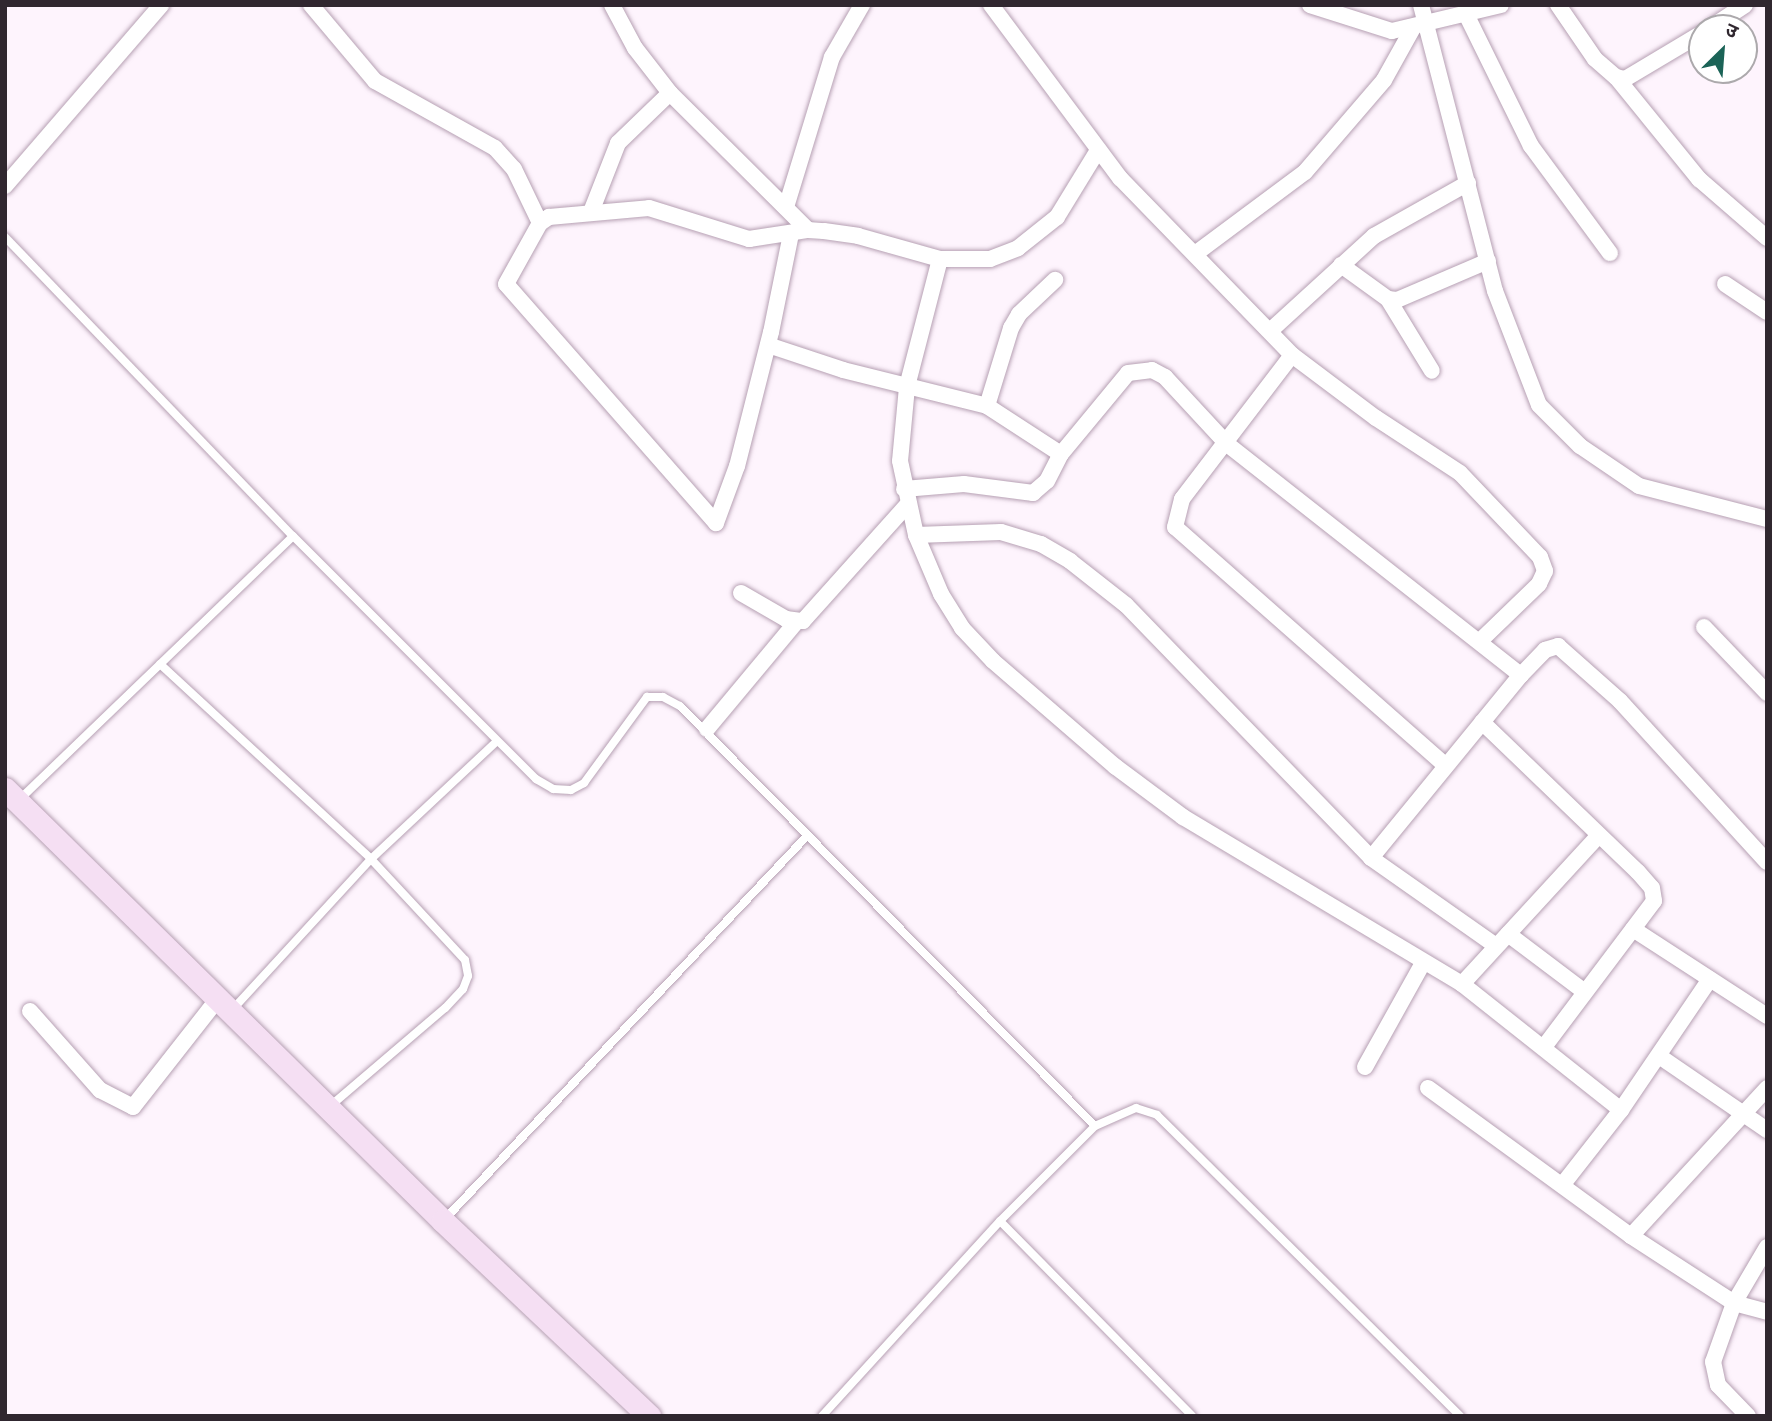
<!DOCTYPE html>
<html>
<head>
<meta charset="utf-8">
<style>
	body { margin:0 }
	#map { position:relative; width:1772px; height:1421px; overflow:hidden; background:#fef4fd; font-family:"Alegreya Sans","Noto Sans Devanagari",sans-serif }
	div>[style] { position:absolute }
	[style*='--x'] { left:calc(var(--x)*1px); top:calc(var(--y)*1px); width:calc(var(--w)*1px); rotate:calc(var(--a)*1deg) }
	.roads { filter:drop-shadow(0 0 2px #b6a0b3) drop-shadow(0 0 2px #b6a0b3) }
	.lane>* { height:8px; margin:-4px; padding:0 4px; transform-origin:4px; border-radius:4px; background:#fff }
	.street>* { height:16px; margin:-8px; padding:0 8px; transform-origin:8px; border-radius:8px; background:#fff }
	.secondary>* { height:23px; margin:-11.5px; padding:0 11.5px; transform-origin:11.5px; border-radius:11.5px; background:#f5dff3 }
	span { translate:-50% -50%; white-space:nowrap; text-align:center; line-height:1.15; -webkit-text-stroke:7px #fff; paint-order:stroke }
	.frame { position:absolute; inset:0; border:7px solid #30272f; pointer-events:none }
	.north { position:absolute; left:1688px; top:14px; width:70px; height:70px; box-sizing:border-box; background:#fff; border:2px solid #aca9ac; border-radius:50%; rotate:25deg; font-size:19px; font-weight:700; line-height:28px; text-align:center; color:#30272f }
	.north::after { content:''; display:block; margin:auto; width:24px; height:32px; background:#1b6357; clip-path:polygon(50% 0,100% 100%,50% 72%,0 100%) }
</style>
</head>
<body>
<div id="map">
	<div class="roads">
		<div class="lane">
			<div style="--x:5;--y:237;--w:415;--a:46.1"></div>
			<div style="--x:293;--y:536;--w:344;--a:45"></div>
			<div style="--x:536;--y:779;--w:20;--a:30"></div>
			<div style="--x:553;--y:789;--w:18;--a:3"></div>
			<div style="--x:571;--y:790;--w:15;--a:-28"></div>
			<div style="--x:584;--y:783;--w:107;--a:-53.8"></div>
			<div style="--x:647;--y:697;--w:16;--a:0"></div>
			<div style="--x:663;--y:697;--w:19;--a:28"></div>
			<div style="--x:680;--y:706;--w:590;--a:45.34"></div>
			<div style="--x:160;--y:664;--w:287;--a:42.7"></div>
			<div style="--x:371;--y:859;--w:138;--a:47.1"></div>
			<div style="--x:465;--y:960;--w:16;--a:79"></div>
			<div style="--x:468;--y:976;--w:14;--a:111"></div>
			<div style="--x:463;--y:989;--w:26;--a:133"></div>
			<div style="--x:445;--y:1008;--w:153;--a:139.5"></div>
			<div style="--x:20;--y:799;--w:379;--a:-43.9"></div>
			<div style="--x:233;--y:1009;--w:204;--a:-47.4"></div>
			<div style="--x:371;--y:859;--w:171;--a:-43.1"></div>
			<div style="--x:445;--y:1219;--w:526;--a:-46.62"></div>
			<div style="--x:1000;--y:1221;--w:274;--a:45.4"></div>
			<div style="--x:822;--y:1416;--w:264;--a:-47.6"></div>
			<div style="--x:1000;--y:1221;--w:134;--a:-45"></div>
			<div style="--x:1095;--y:1126;--w:45;--a:-23.7"></div>
			<div style="--x:1136;--y:1108;--w:22;--a:18"></div>
			<div style="--x:1157;--y:1115;--w:427;--a:44.8"></div>
		</div>
		<div class="street">
			<div style="--x:311;--y:5;--w:99;--a:49.9"></div>
			<div style="--x:375;--y:81;--w:137;--a:29.2"></div>
			<div style="--x:495;--y:148;--w:28;--a:48"></div>
			<div style="--x:514;--y:169;--w:60;--a:64.3"></div>
			<div style="--x:612;--y:5;--w:49;--a:61.9"></div>
			<div style="--x:635;--y:48;--w:57;--a:52.1"></div>
			<div style="--x:670;--y:93;--w:194;--a:44.8"></div>
			<div style="--x:991;--y:5;--w:216;--a:53.3"></div>
			<div style="--x:1120;--y:178;--w:247;--a:45.8"></div>
			<div style="--x:1292;--y:355;--w:105;--a:36.9"></div>
			<div style="--x:1376;--y:418;--w:100;--a:33.2"></div>
			<div style="--x:1460;--y:473;--w:116;--a:46.4"></div>
			<div style="--x:1540;--y:557;--w:15;--a:70"></div>
			<div style="--x:1545;--y:571;--w:14;--a:115"></div>
			<div style="--x:1539;--y:584;--w:81;--a:136"></div>
			<div style="--x:1310;--y:5;--w:86;--a:17.6"></div>
			<div style="--x:1392;--y:31;--w:112;--a:-13.4"></div>
			<div style="--x:1421;--y:5;--w:295;--a:75.5"></div>
			<div style="--x:1495;--y:291;--w:122;--a:68.9"></div>
			<div style="--x:1539;--y:405;--w:58;--a:45"></div>
			<div style="--x:1580;--y:446;--w:71;--a:34.1"></div>
			<div style="--x:1639;--y:486;--w:132;--a:14.5"></div>
			<div style="--x:1558;--y:5;--w:65;--a:55.6"></div>
			<div style="--x:1595;--y:59;--w:28;--a:41"></div>
			<div style="--x:1616;--y:77;--w:9;--a:13"></div>
			<div style="--x:1625;--y:79;--w:90;--a:-30.9"></div>
			<div style="--x:1466;--y:14;--w:147;--a:63.8"></div>
			<div style="--x:1531;--y:146;--w:133;--a:53.6"></div>
			<div style="--x:1710;--y:28;--w:42;--a:-33.3"></div>
			<div style="--x:1616;--y:77;--w:132;--a:50.9"></div>
			<div style="--x:1699;--y:179;--w:90;--a:40.9"></div>
			<div style="--x:5;--y:186;--w:239;--a:-49.2"></div>
			<div style="--x:787;--y:204;--w:154;--a:-73"></div>
			<div style="--x:832;--y:57;--w:60;--a:-60"></div>
			<div style="--x:591;--y:212;--w:74;--a:-68.6"></div>
			<div style="--x:618;--y:143;--w:72;--a:-43.9"></div>
			<div style="--x:791;--y:234;--w:100;--a:101.5"></div>
			<div style="--x:771;--y:332;--w:138;--a:104.2"></div>
			<div style="--x:737;--y:466;--w:61;--a:110.2"></div>
			<div style="--x:716;--y:523;--w:318;--a:-131.3"></div>
			<div style="--x:506;--y:284;--w:70;--a:-60.9"></div>
			<div style="--x:540;--y:223;--w:11;--a:-34"></div>
			<div style="--x:549;--y:217;--w:100;--a:-5.1"></div>
			<div style="--x:649;--y:208;--w:105;--a:17.2"></div>
			<div style="--x:749;--y:239;--w:60;--a:-8.7"></div>
			<div style="--x:808;--y:230;--w:16;--a:4"></div>
			<div style="--x:824;--y:231;--w:34;--a:8"></div>
			<div style="--x:858;--y:236;--w:85;--a:15.7"></div>
			<div style="--x:940;--y:259;--w:50;--a:0"></div>
			<div style="--x:990;--y:259;--w:30;--a:-21"></div>
			<div style="--x:1018;--y:248;--w:50;--a:-38.5"></div>
			<div style="--x:1057;--y:217;--w:79;--a:-58.5"></div>
			<div style="--x:1195;--y:254;--w:137;--a:-36.7"></div>
			<div style="--x:1305;--y:172;--w:121;--a:-49.3"></div>
			<div style="--x:1384;--y:80;--w:60;--a:-60.9"></div>
			<div style="--x:940;--y:259;--w:132;--a:104.5"></div>
			<div style="--x:907;--y:387;--w:74;--a:95.4"></div>
			<div style="--x:900;--y:461;--w:76;--a:77.8"></div>
			<div style="--x:916;--y:535;--w:64;--a:67"></div>
			<div style="--x:941;--y:594;--w:40;--a:58"></div>
			<div style="--x:962;--y:628;--w:45;--a:46.8"></div>
			<div style="--x:993;--y:661;--w:162;--a:40.8"></div>
			<div style="--x:1116;--y:767;--w:84;--a:36.7"></div>
			<div style="--x:1183;--y:817;--w:325;--a:30.9"></div>
			<div style="--x:1462;--y:984;--w:203;--a:38.4"></div>
			<div style="--x:1341;--y:265;--w:58;--a:35.9"></div>
			<div style="--x:1388;--y:299;--w:9;--a:6"></div>
			<div style="--x:1397;--y:300;--w:99;--a:-23.2"></div>
			<div style="--x:1725;--y:284;--w:50;--a:33.7"></div>
			<div style="--x:1388;--y:299;--w:84;--a:58.6"></div>
			<div style="--x:1270;--y:331;--w:141;--a:-42.4"></div>
			<div style="--x:1374;--y:236;--w:108;--a:-29.4"></div>
			<div style="--x:768;--y:345;--w:79;--a:18.4"></div>
			<div style="--x:843;--y:370;--w:148;--a:14"></div>
			<div style="--x:987;--y:406;--w:88;--a:33"></div>
			<div style="--x:1292;--y:355;--w:181;--a:127.4"></div>
			<div style="--x:1182;--y:499;--w:29;--a:104"></div>
			<div style="--x:1175;--y:527;--w:361;--a:41.4"></div>
			<div style="--x:987;--y:406;--w:82;--a:-72.9"></div>
			<div style="--x:1011;--y:328;--w:16;--a:-60"></div>
			<div style="--x:1019;--y:314;--w:50;--a:-43.4"></div>
			<div style="--x:904;--y:489;--w:60;--a:-4.8"></div>
			<div style="--x:964;--y:484;--w:70;--a:7.4"></div>
			<div style="--x:1033;--y:493;--w:18;--a:-41"></div>
			<div style="--x:1047;--y:481;--w:30;--a:-63"></div>
			<div style="--x:1061;--y:454;--w:105;--a:-50.4"></div>
			<div style="--x:1128;--y:373;--w:24;--a:-7"></div>
			<div style="--x:1152;--y:370;--w:15;--a:28"></div>
			<div style="--x:1165;--y:377;--w:91;--a:47.2"></div>
			<div style="--x:1227;--y:444;--w:374;--a:38.2"></div>
			<div style="--x:916;--y:535;--w:85;--a:-2"></div>
			<div style="--x:1001;--y:532;--w:42;--a:16.7"></div>
			<div style="--x:1041;--y:544;--w:34;--a:30"></div>
			<div style="--x:1070;--y:561;--w:71;--a:38.2"></div>
			<div style="--x:1126;--y:605;--w:352;--a:45.9"></div>
			<div style="--x:1371;--y:858;--w:153;--a:35.1"></div>
			<div style="--x:741;--y:593;--w:52;--a:30"></div>
			<div style="--x:786;--y:619;--w:17;--a:7"></div>
			<div style="--x:803;--y:621;--w:157;--a:-48.1"></div>
			<div style="--x:1704;--y:627;--w:91;--a:46.3"></div>
			<div style="--x:1482;--y:722;--w:216;--a:43.9"></div>
			<div style="--x:1638;--y:872;--w:21;--a:49"></div>
			<div style="--x:1652;--y:888;--w:13;--a:81"></div>
			<div style="--x:1654;--y:901;--w:183;--a:127"></div>
			<div style="--x:707;--y:729;--w:139;--a:-50.2"></div>
			<div style="--x:1371;--y:858;--w:237;--a:-50.7"></div>
			<div style="--x:1521;--y:675;--w:35;--a:-46"></div>
			<div style="--x:1545;--y:650;--w:14;--a:-17"></div>
			<div style="--x:1558;--y:646;--w:83;--a:41.6"></div>
			<div style="--x:1620;--y:701;--w:218;--a:47.6"></div>
			<div style="--x:1633;--y:929;--w:160;--a:33"></div>
			<div style="--x:1508;--y:934;--w:96;--a:37"></div>
			<div style="--x:1462;--y:984;--w:202;--a:-47.4"></div>
			<div style="--x:30;--y:1011;--w:106;--a:48.5"></div>
			<div style="--x:100;--y:1090;--w:37;--a:27"></div>
			<div style="--x:133;--y:1107;--w:136;--a:-51.9"></div>
			<div style="--x:1659;--y:1056;--w:131;--a:34.4"></div>
			<div style="--x:1365;--y:1067;--w:119;--a:-60.9"></div>
			<div style="--x:1428;--y:1088;--w:251;--a:36.1"></div>
			<div style="--x:1631;--y:1236;--w:123;--a:33"></div>
			<div style="--x:1734;--y:1303;--w:34;--a:15"></div>
			<div style="--x:1563;--y:1184;--w:94;--a:-51.9"></div>
			<div style="--x:1621;--y:1110;--w:158;--a:-55.8"></div>
			<div style="--x:1631;--y:1236;--w:201;--a:-47.4"></div>
			<div style="--x:1748;--y:1416;--w:43;--a:-134.1"></div>
			<div style="--x:1718;--y:1385;--w:24;--a:-102"></div>
			<div style="--x:1713;--y:1362;--w:63;--a:-70.4"></div>
			<div style="--x:1734;--y:1303;--w:65;--a:-59.5"></div>
		</div>
		<div class="secondary">
			<div style="--x:5;--y:789;--w:615;--a:44.6"></div>
			<div style="--x:443;--y:1221;--w:284;--a:43.4"></div>
		</div>
	</div>
	<div class="frame"></div>
	<div class="north">उ</div>
</div>
</body>
</html>
